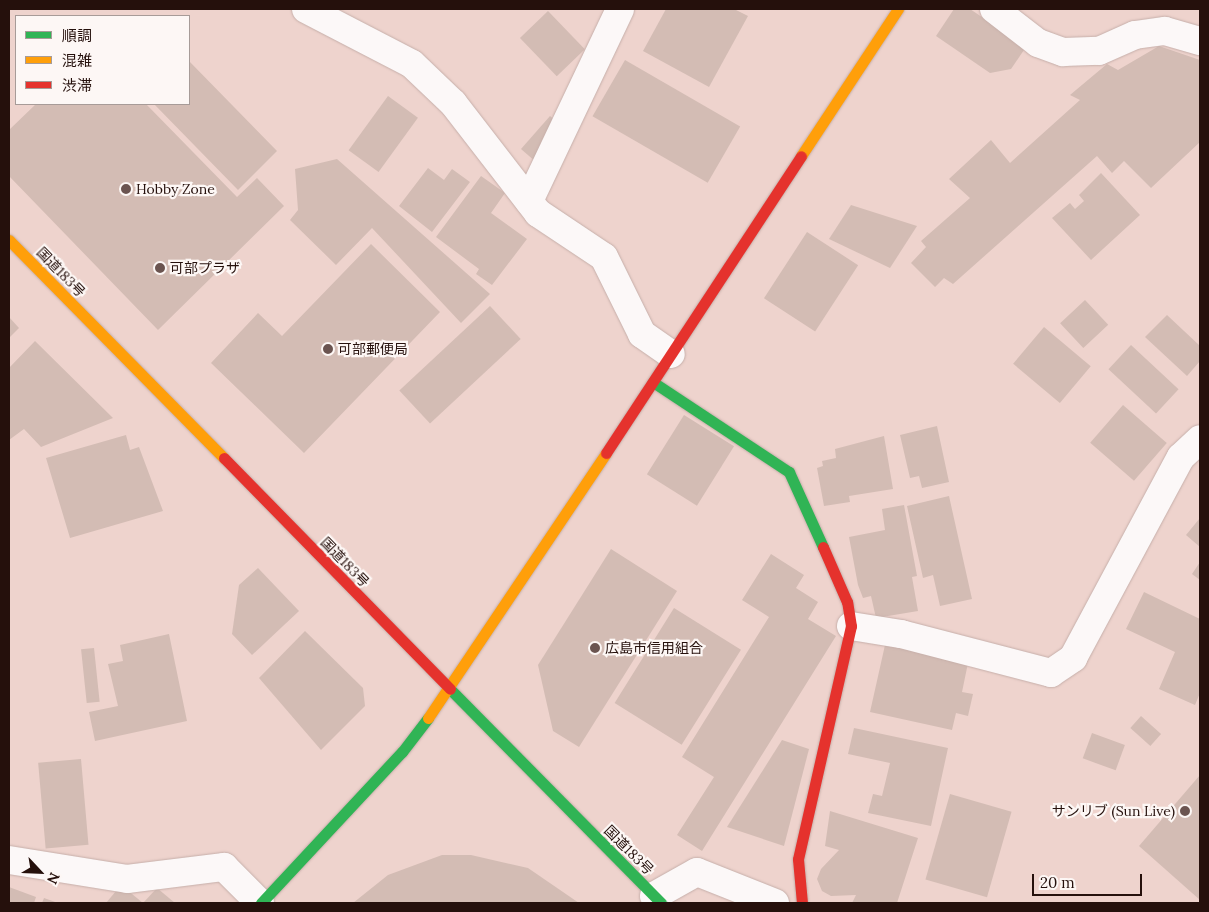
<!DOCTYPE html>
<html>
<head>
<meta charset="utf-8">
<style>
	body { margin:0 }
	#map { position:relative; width:1209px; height:912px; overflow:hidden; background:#eed3cd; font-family:Lora,"Noto Sans JP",serif }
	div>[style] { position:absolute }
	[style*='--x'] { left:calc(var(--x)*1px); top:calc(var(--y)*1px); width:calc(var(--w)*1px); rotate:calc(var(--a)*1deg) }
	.building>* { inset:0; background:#d3bcb4; transform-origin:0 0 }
	.roads { filter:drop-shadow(0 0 1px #c6afaa) drop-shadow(0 0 1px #c6afaa) }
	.street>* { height:28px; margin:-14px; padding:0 14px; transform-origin:14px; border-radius:14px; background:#fcf8f8 }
	.fast>* { height:11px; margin:-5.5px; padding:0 5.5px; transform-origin:5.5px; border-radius:5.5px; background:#30b455 }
	.slow>* { height:11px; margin:-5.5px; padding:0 5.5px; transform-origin:5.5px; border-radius:5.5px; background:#ff9f0a }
	.jam>* { height:11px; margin:-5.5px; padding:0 5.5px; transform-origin:5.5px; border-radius:5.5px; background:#e5322d }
	.dots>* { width:14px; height:14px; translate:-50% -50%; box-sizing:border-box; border:2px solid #fdf7f5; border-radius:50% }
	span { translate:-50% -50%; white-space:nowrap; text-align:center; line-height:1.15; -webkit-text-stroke:4.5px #fdf7f5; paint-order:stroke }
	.poi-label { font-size:14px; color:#25100c }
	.left { translate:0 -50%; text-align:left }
	.right { translate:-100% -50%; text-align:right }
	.street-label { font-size:14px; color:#25100c }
	.frame { position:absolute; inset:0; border:10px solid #25100c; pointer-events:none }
	.legend { position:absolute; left:15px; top:15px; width:175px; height:90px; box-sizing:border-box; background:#fdf7f5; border:1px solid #a79b98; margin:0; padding:6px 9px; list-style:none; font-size:15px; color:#25100c }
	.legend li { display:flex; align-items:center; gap:10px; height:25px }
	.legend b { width:25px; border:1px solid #a79b98 }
	.north { position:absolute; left:15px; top:847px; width:50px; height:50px; -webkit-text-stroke:4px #fdf7f5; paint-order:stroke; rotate:115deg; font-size:14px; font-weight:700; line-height:20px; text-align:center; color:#25100c }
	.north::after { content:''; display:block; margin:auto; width:18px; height:22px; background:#25100c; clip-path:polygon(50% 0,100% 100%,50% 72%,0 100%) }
	.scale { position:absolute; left:1032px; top:874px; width:110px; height:22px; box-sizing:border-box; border:2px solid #25100c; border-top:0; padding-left:6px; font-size:15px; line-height:18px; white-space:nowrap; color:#25100c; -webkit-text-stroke:4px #fdf7f5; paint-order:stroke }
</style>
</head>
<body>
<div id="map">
	<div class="building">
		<div style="clip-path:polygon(666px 9px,734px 9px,748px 16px,709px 87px,643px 51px)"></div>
		<div style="clip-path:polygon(954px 9px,970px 9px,1026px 47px,1011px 69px,990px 73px,936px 36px)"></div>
		<div style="left:548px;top:11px;width:53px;height:39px;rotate:46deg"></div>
		<div style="clip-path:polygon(1159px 46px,1200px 60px,1200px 142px,1151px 188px,1124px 161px,1112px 173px,1097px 156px,953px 284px,944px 278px,935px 287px,911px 263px,926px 247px,921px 241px,970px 198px,949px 179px,991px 140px,1010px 163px,1080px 100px,1070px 95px,1107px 64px,1118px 70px)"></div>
		<div style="left:625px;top:60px;width:133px;height:65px;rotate:30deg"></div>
		<div style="clip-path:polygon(189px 61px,277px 151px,238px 190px,154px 104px,189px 104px)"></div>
		<div style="left:388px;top:96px;width:37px;height:67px;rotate:36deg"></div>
		<div style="clip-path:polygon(36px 104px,146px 104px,237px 197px,257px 178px,284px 206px,158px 330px,9px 176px,9px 130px)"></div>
		<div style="clip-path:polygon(550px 116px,556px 121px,536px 162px,521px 149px)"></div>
		<div style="clip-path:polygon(337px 159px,490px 294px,461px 323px,372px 228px,336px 265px,290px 220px,298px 210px,295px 169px)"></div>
		<div style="clip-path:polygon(428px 168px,444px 180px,452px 169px,470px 182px,432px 232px,399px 206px)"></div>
		<div style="clip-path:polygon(1101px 173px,1140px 215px,1091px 260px,1052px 218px,1070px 203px,1075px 209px,1084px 201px,1079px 195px)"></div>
		<div style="clip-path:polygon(481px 176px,505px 193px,491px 213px,527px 239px,492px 285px,476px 274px,479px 269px,436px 237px)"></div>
		<div style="clip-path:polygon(851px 205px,917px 226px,890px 268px,829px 239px)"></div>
		<div style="left:807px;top:232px;width:61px;height:79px;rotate:33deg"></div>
		<div style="clip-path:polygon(371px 244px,440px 312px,304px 453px,211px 363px,258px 313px,282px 336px)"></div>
		<div style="left:1085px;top:300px;width:34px;height:34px;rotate:47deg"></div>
		<div style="left:490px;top:306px;width:45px;height:124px;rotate:47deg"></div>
		<div style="clip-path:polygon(1167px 315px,1200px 346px,1200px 361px,1187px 376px,1145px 337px)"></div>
		<div style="clip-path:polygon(9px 317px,19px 328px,9px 338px)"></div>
		<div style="left:1044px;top:327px;width:61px;height:48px;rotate:40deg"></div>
		<div style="clip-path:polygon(35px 341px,113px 418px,41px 447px,24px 429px,9px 440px,9px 368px)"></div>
		<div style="left:1131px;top:345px;width:65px;height:33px;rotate:43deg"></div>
		<div style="left:1123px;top:405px;width:58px;height:50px;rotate:41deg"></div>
		<div style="left:684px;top:415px;width:59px;height:70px;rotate:32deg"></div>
		<div style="clip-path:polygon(937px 426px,949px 482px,922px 488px,919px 476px,910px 478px,900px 435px)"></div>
		<div style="clip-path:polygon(126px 435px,130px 450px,139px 447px,163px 511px,70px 538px,46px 458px)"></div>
		<div style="clip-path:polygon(884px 436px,893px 489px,849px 496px,850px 502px,824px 506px,817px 468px,823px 466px,822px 461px,836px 458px,835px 449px)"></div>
		<div style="clip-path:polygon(949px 496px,972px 599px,940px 606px,933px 575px,923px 578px,907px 506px)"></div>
		<div style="clip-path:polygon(904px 505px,917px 576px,912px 577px,918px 611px,876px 618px,871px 596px,863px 598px,858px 585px,849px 537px,885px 530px,882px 509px)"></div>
		<div style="clip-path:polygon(1200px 518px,1200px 547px,1186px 535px)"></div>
		<div style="clip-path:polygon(611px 549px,677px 591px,579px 747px,553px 731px,538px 665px)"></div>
		<div style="clip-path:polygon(771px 554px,804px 575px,796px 588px,818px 602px,808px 619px,836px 636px,702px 851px,677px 835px,714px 777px,682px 757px,769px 617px,742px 600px)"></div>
		<div style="clip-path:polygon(1200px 562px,1200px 580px,1192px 574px)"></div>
		<div style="clip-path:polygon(258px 568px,299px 611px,252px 655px,232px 634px,239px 585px)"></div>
		<div style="clip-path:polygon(1144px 592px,1200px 619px,1200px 693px,1195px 705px,1159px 689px,1175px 652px,1126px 629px)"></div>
		<div style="left:674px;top:608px;width:79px;height:112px;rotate:32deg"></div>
		<div style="clip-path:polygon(305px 631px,363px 688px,365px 706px,321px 750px,259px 678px)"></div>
		<div style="clip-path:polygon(169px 634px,187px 721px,95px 741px,89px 712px,118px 706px,108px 664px,123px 661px,120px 645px)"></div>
		<div style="clip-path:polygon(885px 645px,968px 663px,962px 692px,973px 694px,968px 716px,956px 713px,952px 730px,870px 712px)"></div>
		<div style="left:94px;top:648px;width:54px;height:13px;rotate:84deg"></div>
		<div style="left:1141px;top:716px;width:27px;height:16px;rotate:42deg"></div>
		<div style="clip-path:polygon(854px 728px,948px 748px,931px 826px,868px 813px,873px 794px,882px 796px,890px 763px,848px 754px)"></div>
		<div style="left:1092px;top:733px;width:35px;height:27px;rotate:20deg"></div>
		<div style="clip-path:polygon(782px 740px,809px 749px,784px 846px,727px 827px)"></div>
		<div style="left:81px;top:759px;width:86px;height:43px;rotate:85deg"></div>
		<div style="clip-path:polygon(1200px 775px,1200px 900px,1139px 846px)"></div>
		<div style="left:950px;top:794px;width:64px;height:89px;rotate:16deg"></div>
		<div style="clip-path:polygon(830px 811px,918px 838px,897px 903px,852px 903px,856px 895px,831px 896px,822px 891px,817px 879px,821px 869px,839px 850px,825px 846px)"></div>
		<div style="clip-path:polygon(442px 855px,471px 855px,528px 868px,579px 903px,353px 903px,388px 875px)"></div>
		<div style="clip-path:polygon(121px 885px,143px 903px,106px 903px)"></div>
		<div style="clip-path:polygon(9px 887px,36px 897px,34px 903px,9px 903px)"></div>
		<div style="clip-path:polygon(157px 888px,175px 903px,143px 903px)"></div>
		<div style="clip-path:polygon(44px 898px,58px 903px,42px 903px)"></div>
	</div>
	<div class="roads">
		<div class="street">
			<div style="--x:306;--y:9;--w:119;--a:27.4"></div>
			<div style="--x:412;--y:64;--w:57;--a:43.6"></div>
			<div style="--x:453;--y:103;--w:139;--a:52.3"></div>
			<div style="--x:538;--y:213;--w:79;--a:33.7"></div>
			<div style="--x:604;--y:257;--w:86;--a:63.7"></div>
			<div style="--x:642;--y:334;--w:35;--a:35"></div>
			<div style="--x:994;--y:9;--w:56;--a:37.7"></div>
			<div style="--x:1038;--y:43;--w:27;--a:20"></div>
			<div style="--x:1063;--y:52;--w:36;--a:-2"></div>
			<div style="--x:1099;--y:51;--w:39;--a:-24"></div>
			<div style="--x:1135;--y:35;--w:30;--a:-8"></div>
			<div style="--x:1165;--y:31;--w:36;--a:16"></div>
			<div style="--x:529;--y:201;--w:212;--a:-64.6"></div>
			<div style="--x:851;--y:626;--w:51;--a:9.1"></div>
			<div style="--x:901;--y:634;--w:155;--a:14.6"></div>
			<div style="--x:1051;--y:673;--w:27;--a:-34"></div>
			<div style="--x:1073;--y:658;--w:228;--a:-61.8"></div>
			<div style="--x:1181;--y:457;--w:26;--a:-43"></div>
			<div style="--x:9;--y:860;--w:120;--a:9.1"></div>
			<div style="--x:127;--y:879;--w:98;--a:-7.1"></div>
			<div style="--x:224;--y:867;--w:51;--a:45"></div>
			<div style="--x:654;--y:896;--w:49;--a:-29.2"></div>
			<div style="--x:697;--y:872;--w:84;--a:21.7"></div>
		</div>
		<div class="fast">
			<div style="--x:653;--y:382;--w:163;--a:33.5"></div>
			<div style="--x:789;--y:472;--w:82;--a:65.6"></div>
			<div style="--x:450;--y:689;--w:301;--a:45.4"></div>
			<div style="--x:261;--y:903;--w:207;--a:-47"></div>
			<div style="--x:402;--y:752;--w:43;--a:-52.6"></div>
		</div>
		<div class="slow">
			<div style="--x:801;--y:156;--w:176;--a:-56.6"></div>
			<div style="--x:9;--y:240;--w:306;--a:45.4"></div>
			<div style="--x:428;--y:718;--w:319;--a:-56.1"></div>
		</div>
		<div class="jam">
			<div style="--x:606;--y:453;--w:355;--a:-56.7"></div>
			<div style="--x:224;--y:458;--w:323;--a:45.6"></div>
			<div style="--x:802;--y:903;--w:44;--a:-95.2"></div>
			<div style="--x:798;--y:859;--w:239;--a:-77.2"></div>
			<div style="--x:851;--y:626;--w:24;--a:-99"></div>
			<div style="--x:847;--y:602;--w:60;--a:-113.6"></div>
		</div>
	</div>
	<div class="dots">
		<div style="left:126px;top:189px;background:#6b5450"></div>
		<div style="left:160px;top:268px;background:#6b5450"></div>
		<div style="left:328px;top:349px;background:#6b5450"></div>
		<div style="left:595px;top:648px;background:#6b5450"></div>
		<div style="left:1185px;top:811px;background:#6b5450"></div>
	</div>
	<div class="poi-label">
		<span class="left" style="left:136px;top:189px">Hobby Zone</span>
		<span class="left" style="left:170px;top:268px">可部プラザ</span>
		<span class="left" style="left:338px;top:349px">可部郵便局</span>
		<span class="left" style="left:605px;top:648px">広島市信用組合</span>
		<span class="right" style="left:1175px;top:811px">サンリブ (Sun Live)</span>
	</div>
	<div class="street-label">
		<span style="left:61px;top:272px;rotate:46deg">国道183号</span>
		<span style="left:345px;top:562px;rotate:46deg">国道183号</span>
		<span style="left:629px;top:850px;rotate:45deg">国道183号</span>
	</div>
	<div class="frame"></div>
	<ul class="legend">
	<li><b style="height:6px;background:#30b455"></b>順調</li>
	<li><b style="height:6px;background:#ff9f0a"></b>混雑</li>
	<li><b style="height:6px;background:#e5322d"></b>渋滞</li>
	</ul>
	<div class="north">N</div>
	<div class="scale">20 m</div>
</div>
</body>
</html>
